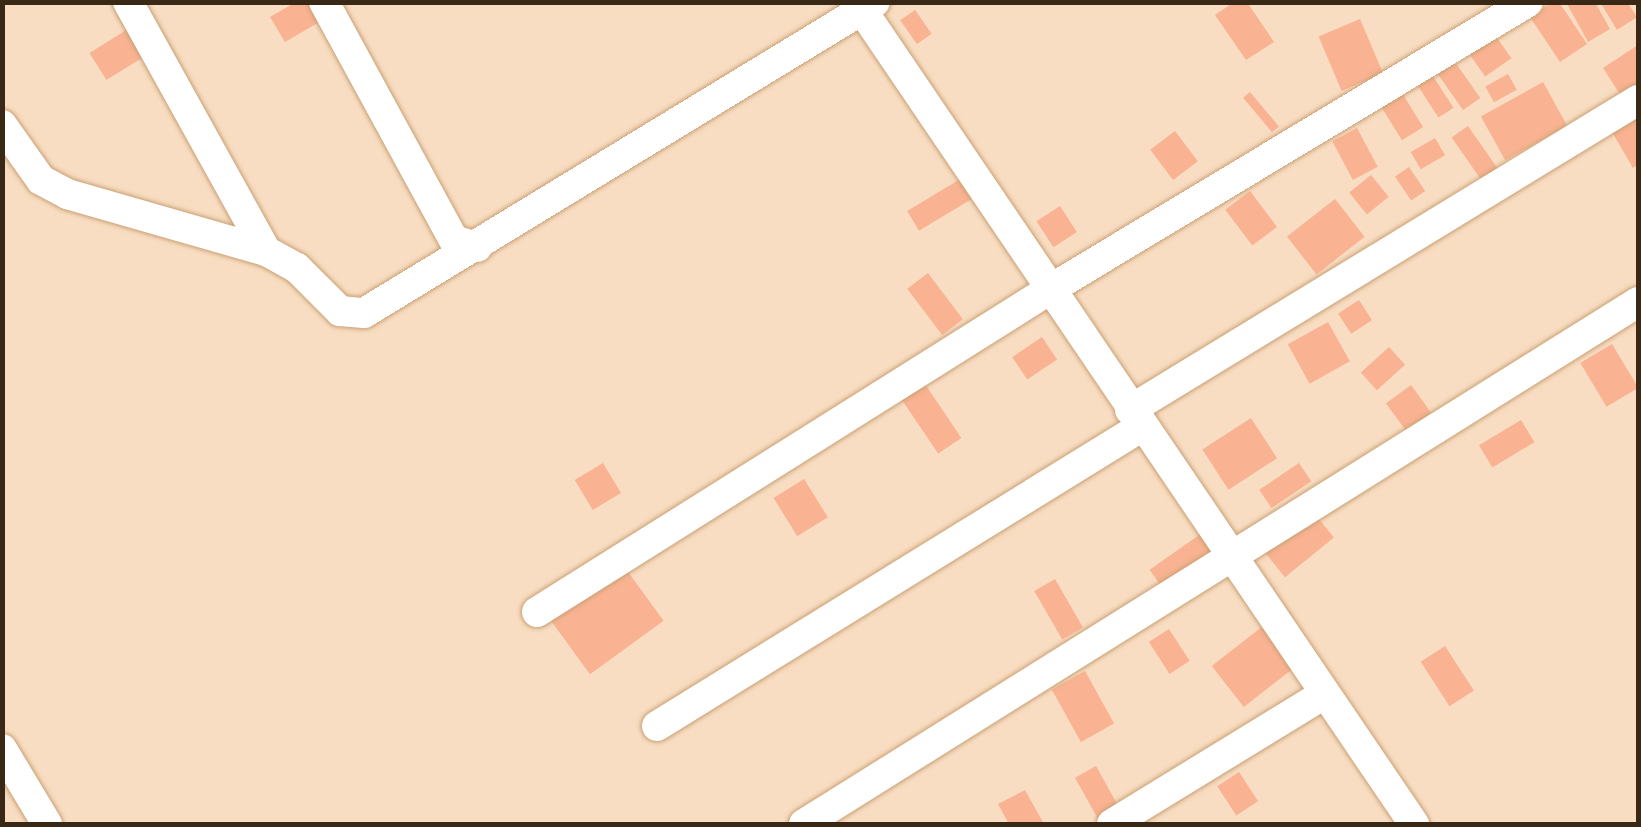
<!DOCTYPE html>
<html>
<head>
<meta charset="utf-8">
<style>
	body { margin:0 }
	#map { position:relative; width:1641px; height:827px; overflow:hidden; background:#f8ddc2; font-family:Manrope,sans-serif }
	div>[style] { position:absolute }
	[style*='--x'] { left:calc(var(--x)*1px); top:calc(var(--y)*1px); width:calc(var(--w)*1px); rotate:calc(var(--a)*1deg) }
	.building>* { inset:0; background:#f9b392; transform-origin:0 0 }
	.roads { filter:drop-shadow(0 0 2px #caa074) drop-shadow(0 0 2px #caa074) }
	.street>* { height:30px; margin:-15px; padding:0 15px; transform-origin:15px; border-radius:15px; background:#fff }
	span { translate:-50% -50%; white-space:nowrap; text-align:center; line-height:1.15; -webkit-text-stroke:10px #fff; paint-order:stroke }
	.frame { position:absolute; inset:0; border:5px solid #392816; pointer-events:none }
</style>
</head>
<body>
<div id="map">
	<div class="building">
		<div style="clip-path:polygon(296px 2px,310px 2px,321px 21px,285px 42px,270px 17px)"></div>
		<div style="clip-path:polygon(1234px 2px,1247px 2px,1274px 42px,1246px 60px,1215px 15px)"></div>
		<div style="clip-path:polygon(1552px 2px,1559px 2px,1587px 44px,1560px 62px,1530px 17px)"></div>
		<div style="clip-path:polygon(1566px 2px,1595px 2px,1610px 29px,1588px 42px)"></div>
		<div style="clip-path:polygon(1600px 2px,1627px 2px,1637px 17px,1617px 30px)"></div>
		<div style="left:915px;top:10px;width:29px;height:18px;rotate:55deg"></div>
		<div style="left:1360px;top:19px;width:59px;height:45px;rotate:67deg"></div>
		<div style="left:131px;top:27px;width:32px;height:49px;rotate:58deg"></div>
		<div style="left:1493px;top:32px;width:32px;height:32px;rotate:55deg"></div>
		<div style="clip-path:polygon(1638px 45px,1638px 88px,1623px 99px,1603px 68px)"></div>
		<div style="left:1455px;top:62px;width:44px;height:21px;rotate:55deg"></div>
		<div style="left:1429px;top:70px;width:45px;height:18px;rotate:57deg"></div>
		<div style="left:1508px;top:74px;width:18px;height:26px;rotate:61deg"></div>
		<div style="left:1543px;top:82px;width:50px;height:71px;rotate:61deg"></div>
		<div style="left:1250px;top:92px;width:45px;height:9px;rotate:50deg"></div>
		<div style="left:1402px;top:93px;width:40px;height:25px;rotate:58deg"></div>
		<div style="clip-path:polygon(1638px 117px,1638px 165px,1633px 168px,1612px 132px)"></div>
		<div style="left:1468px;top:126px;width:57px;height:20px;rotate:55deg"></div>
		<div style="left:1357px;top:128px;width:44px;height:28px;rotate:62deg"></div>
		<div style="left:1175px;top:131px;width:38px;height:31px;rotate:53deg"></div>
		<div style="left:1435px;top:138px;width:20px;height:28px;rotate:60deg"></div>
		<div style="left:1409px;top:167px;width:29px;height:17px;rotate:56deg"></div>
		<div style="left:1371px;top:175px;width:28px;height:28px;rotate:51deg"></div>
		<div style="left:962px;top:178px;width:23px;height:64px;rotate:59deg"></div>
		<div style="left:1250px;top:191px;width:45px;height:31px;rotate:53deg"></div>
		<div style="left:1335px;top:199px;width:48px;height:61px;rotate:52deg"></div>
		<div style="left:1060px;top:206px;width:31px;height:28px;rotate:57deg"></div>
		<div style="left:928px;top:273px;width:58px;height:26px;rotate:53deg"></div>
		<div style="left:1359px;top:300px;width:24px;height:25px;rotate:57deg"></div>
		<div style="left:1328px;top:322px;width:45px;height:46px;rotate:61deg"></div>
		<div style="left:1042px;top:337px;width:27px;height:36px;rotate:56deg"></div>
		<div style="left:1612px;top:344px;width:51px;height:37px;rotate:59deg"></div>
		<div style="left:1389px;top:347px;width:24px;height:38px;rotate:48deg"></div>
		<div style="left:925px;top:384px;width:65px;height:28px;rotate:56deg"></div>
		<div style="left:1411px;top:385px;width:34px;height:31px;rotate:54deg"></div>
		<div style="left:1251px;top:418px;width:48px;height:58px;rotate:57deg"></div>
		<div style="left:1521px;top:420px;width:26px;height:49px;rotate:59deg"></div>
		<div style="left:603px;top:463px;width:35px;height:33px;rotate:59deg"></div>
		<div style="left:1299px;top:463px;width:22px;height:48px;rotate:56deg"></div>
		<div style="left:804px;top:479px;width:45px;height:36px;rotate:58deg"></div>
		<div style="left:1310px;top:508px;width:38px;height:63px;rotate:51deg"></div>
		<div style="left:1202px;top:533px;width:29px;height:64px;rotate:55deg"></div>
		<div style="left:623px;top:565px;width:69px;height:91px;rotate:54deg"></div>
		<div style="left:1055px;top:579px;width:56px;height:24px;rotate:60deg"></div>
		<div style="left:1263px;top:626px;width:52px;height:65px;rotate:52deg"></div>
		<div style="left:1169px;top:629px;width:38px;height:24px;rotate:57deg"></div>
		<div style="left:1445px;top:646px;width:53px;height:29px;rotate:57deg"></div>
		<div style="left:1085px;top:671px;width:60px;height:38px;rotate:61deg"></div>
		<div style="left:1096px;top:766px;width:46px;height:24px;rotate:61deg"></div>
		<div style="left:1239px;top:772px;width:35px;height:26px;rotate:57deg"></div>
		<div style="clip-path:polygon(1025px 790px,1044px 824px,1009px 824px,998px 804px)"></div>
	</div>
	<div class="roads">
		<div class="street">
			<div style="--x:128;--y:2;--w:285;--a:61"></div>
			<div style="--x:324;--y:2;--w:271;--a:61.4"></div>
			<div style="--x:454;--y:240;--w:24;--a:17"></div>
			<div style="--x:862;--y:10;--w:984;--a:55.86"></div>
			<div style="--x:2;--y:125;--w:67;--a:54.7"></div>
			<div style="--x:41;--y:180;--w:30;--a:28"></div>
			<div style="--x:67;--y:194;--w:207;--a:16"></div>
			<div style="--x:266;--y:251;--w:35;--a:29"></div>
			<div style="--x:297;--y:268;--w:61;--a:45"></div>
			<div style="--x:340;--y:311;--w:24;--a:5"></div>
			<div style="--x:364;--y:313;--w:598;--a:-31.33"></div>
			<div style="--x:1130;--y:410;--w:595;--a:-31.39"></div>
			<div style="--x:537;--y:612;--w:605;--a:-32.17"></div>
			<div style="--x:1049;--y:290;--w:559;--a:-31.02"></div>
			<div style="--x:657;--y:726;--w:569;--a:-31.71"></div>
			<div style="--x:2;--y:749;--w:87;--a:59"></div>
			<div style="--x:804;--y:824;--w:984;--a:-32.04"></div>
			<div style="--x:1112;--y:824;--w:249;--a:-31.5"></div>
		</div>
	</div>
	<div class="frame"></div>
</div>
</body>
</html>
